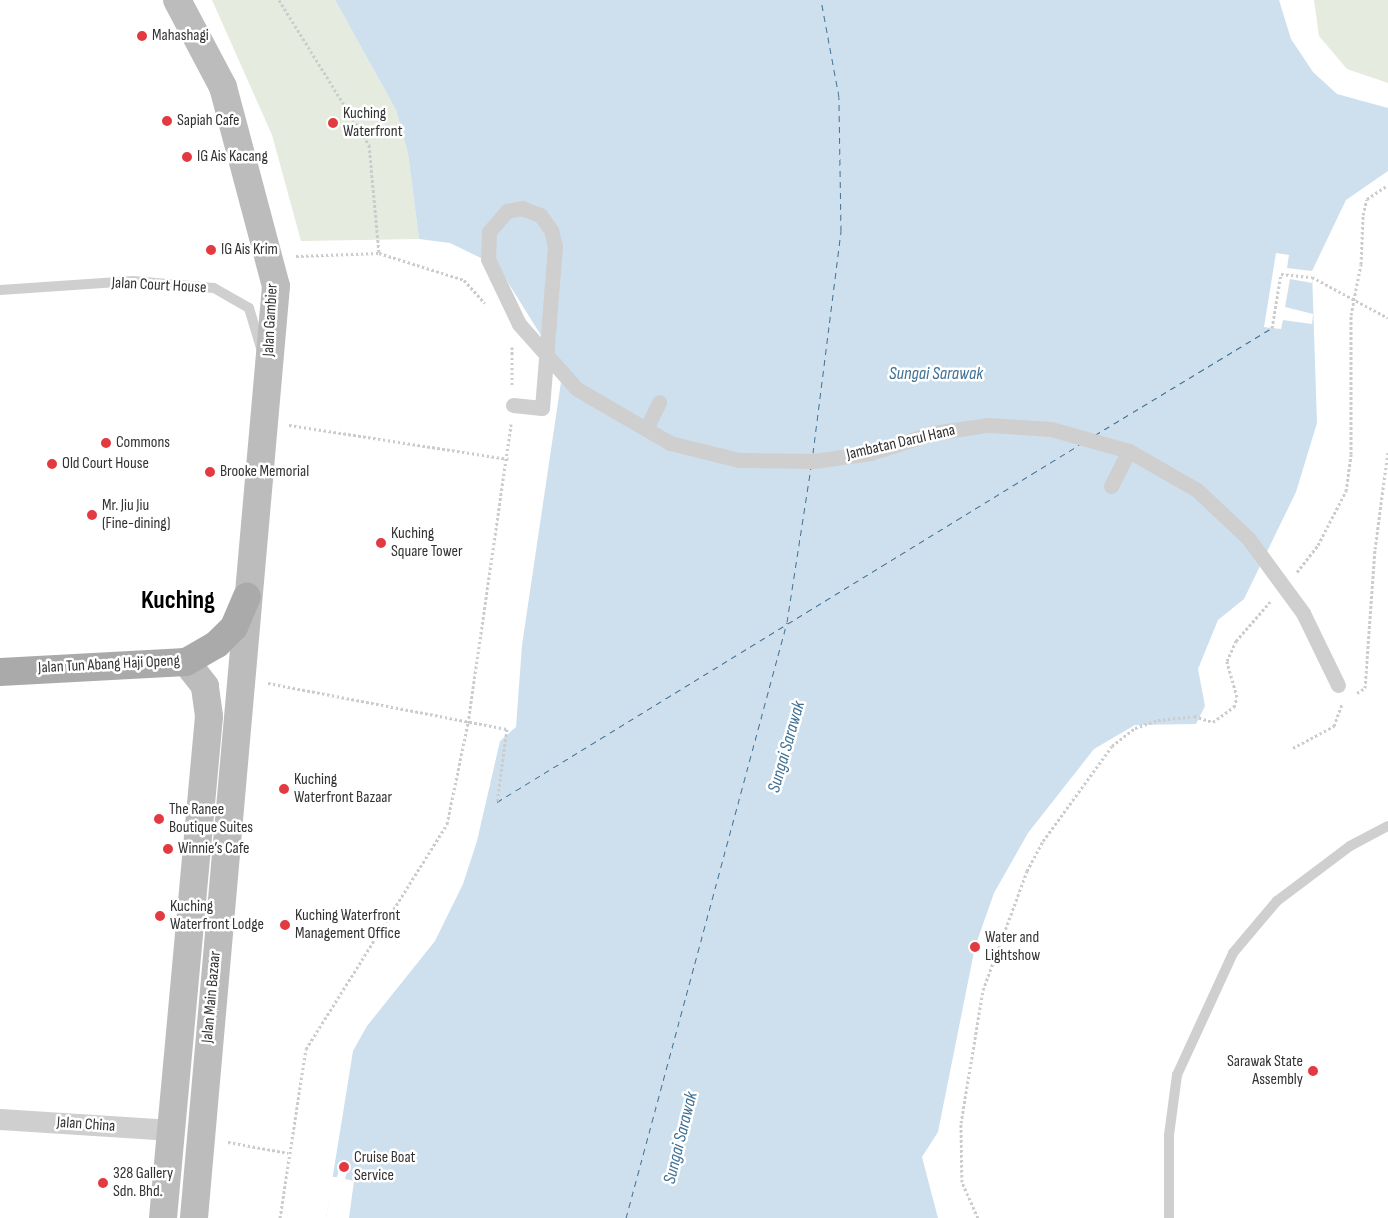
<!DOCTYPE html>
<html>
<head>
<meta charset="utf-8">
<style>
	body { margin:0 }
	#map { position:relative; width:1388px; height:1218px; overflow:hidden; background:#fff; font-family:"Sofia Sans Condensed",sans-serif }
	div>[style] { position:absolute }
	[style*='--x'] { left:calc(var(--x)*1px); top:calc(var(--y)*1px); width:calc(var(--w)*1px); rotate:calc(var(--a)*1deg) }
	.green>* { inset:0; background:#e5ebde }
	.water>* { inset:0; background:#cee0ed }
	.pier>* { inset:0; background:#fff }
	.ferry>* { height:1px; margin-top:-0.5px; transform-origin:0; background:repeating-linear-gradient(90deg,#407194 0 6px,transparent 0 11px) }
	.path>* { height:3px; margin-top:-1.5px; transform-origin:0; background:repeating-linear-gradient(90deg,#ccc 0 2.5px,transparent 0 5px) }
	.service>* { height:10px; margin:-5px; padding:0 5px; transform-origin:5px; border-radius:5px; background:#cfcfcf }
	.pedestrian>* { height:15px; margin:-7.5px; padding:0 7.5px; transform-origin:7.5px; border-radius:7.5px; background:#cfcfcf }
	.minor>* { height:21px; margin:-10.5px; padding:0 10.5px; transform-origin:10.5px; border-radius:10.5px; background:#cfcfcf }
	.secondary>* { height:28px; margin:-14px; padding:0 14px; transform-origin:14px; border-radius:14px; background:#bcbcbc }
	.primary>* { height:28px; margin:-14px; padding:0 14px; transform-origin:14px; border-radius:14px; background:#aaa }
	.pedestrian-bridge>* { height:15px; margin:-7.5px; padding:0 7.5px; transform-origin:7.5px; border-radius:7.5px; background:#cfcfcf }
	.dots>* { width:14px; height:14px; translate:-50% -50%; box-sizing:border-box; border:2px solid #fff; border-radius:50% }
	span { translate:-50% -50%; white-space:nowrap; text-align:center; line-height:1.15; -webkit-text-stroke:5px #fff; paint-order:stroke }
	.poi-label { font-size:16px; color:#323232 }
	.left { translate:0 -50%; text-align:left }
	.right { translate:-100% -50%; text-align:right }
	.street-label { font-size:16px; color:#323232 }
	.water-label { font-size:18px; color:#407194; font-style:italic }
	.town-label { font-size:26px; color:#000; font-weight:700 }
</style>
</head>
<body>
<div id="map">
	<div class="green">
		<div style="clip-path:polygon(212px 0,335px 0,396px 110px,408px 154px,419px 239px,301px 241px,272px 135px)"></div>
		<div style="clip-path:polygon(1314px 0,1388px 0,1388px 83px,1347px 69px,1319px 36px)"></div>
	</div>
	<div class="water">
		<div style="clip-path:polygon(335px 0,1279px 0,1291px 39px,1313px 72px,1337px 94px,1388px 108px,1388px 171px,1346px 200px,1312px 271px,1317px 423px,1296px 492px,1244px 599px,1218px 620px,1198px 669px,1205px 706px,1196px 724px,1135px 725px,1094px 749px,1028px 833px,994px 893px,975px 947px,938px 1132px,922px 1157px,938px 1218px,326px 1218px,353px 1051px,367px 1026px,435px 941px,463px 884px,477px 841px,500px 741px,516px 727px,522px 645px,561px 382px,555px 358px,504px 276px,483px 259px,450px 243px,419px 239px,408px 154px,396px 110px)"></div>
	</div>
	<div class="pier">
		<div style="clip-path:polygon(1276px 253px,1289px 255px,1287px 268px,1312px 271px,1312px 283px,1290px 279px,1285px 307px,1313px 314px,1312px 324px,1283px 320px,1281px 329px,1264px 327px)"></div>
		<div style="clip-path:polygon(340px 1166px,348px 1168px,345px 1179px,354px 1181px,349px 1218px,326px 1218px,332px 1177px,337px 1177px)"></div>
	</div>
	<div class="ferry">
		<div style="--x:1095;--y:435;--w:207;--a:-31.2"></div>
		<div style="--x:813;--y:453;--w:224;--a:-82.8"></div>
		<div style="--x:841;--y:231;--w:134;--a:-90.9"></div>
		<div style="--x:839;--y:97;--w:99;--a:-100.5"></div>
		<div style="--x:497;--y:802;--w:683;--a:-31.53"></div>
		<div style="--x:626;--y:1218;--w:617;--a:-74.88"></div>
		<div style="--x:787;--y:622;--w:157;--a:-81.2"></div>
	</div>
	<div class="path">
		<div style="--x:279;--y:0;--w:171;--a:58.2"></div>
		<div style="--x:369;--y:145;--w:108;--a:84.7"></div>
		<div style="--x:379;--y:253;--w:89;--a:17.6"></div>
		<div style="--x:464;--y:280;--w:31;--a:48"></div>
		<div style="--x:296;--y:256;--w:83;--a:-2.1"></div>
		<div style="--x:1272;--y:328;--w:55;--a:-80.5"></div>
		<div style="--x:1281;--y:274;--w:31;--a:6"></div>
		<div style="--x:1312;--y:277;--w:86;--a:28.3"></div>
		<div style="--x:512;--y:347;--w:39;--a:90"></div>
		<div style="--x:289;--y:425;--w:222;--a:8.8"></div>
		<div style="--x:1297;--y:572;--w:34;--a:-52"></div>
		<div style="--x:1318;--y:545;--w:61;--a:-62.6"></div>
		<div style="--x:1346;--y:491;--w:37;--a:-82"></div>
		<div style="--x:1351;--y:454;--w:139;--a:-90"></div>
		<div style="--x:1351;--y:315;--w:52;--a:-78.9"></div>
		<div style="--x:1361;--y:264;--w:49;--a:-87.7"></div>
		<div style="--x:1363;--y:215;--w:16;--a:-76"></div>
		<div style="--x:1367;--y:199;--w:25;--a:-34"></div>
		<div style="--x:268;--y:683;--w:243;--a:10.9"></div>
		<div style="--x:507;--y:729;--w:74;--a:97.8"></div>
		<div style="--x:1357;--y:693;--w:9;--a:-32"></div>
		<div style="--x:1365;--y:688;--w:139;--a:-85.9"></div>
		<div style="--x:1375;--y:549;--w:99;--a:-82.4"></div>
		<div style="--x:1293;--y:748;--w:47;--a:-28.2"></div>
		<div style="--x:1334;--y:726;--w:23;--a:-70"></div>
		<div style="--x:228;--y:1142;--w:61;--a:10.4"></div>
		<div style="--x:280;--y:1218;--w:171;--a:-81.3"></div>
		<div style="--x:306;--y:1049;--w:266;--a:-57.9"></div>
		<div style="--x:447;--y:824;--w:103;--a:-78.3"></div>
		<div style="--x:468;--y:723;--w:302;--a:-81.8"></div>
		<div style="--x:978;--y:1218;--w:39;--a:-114"></div>
		<div style="--x:962;--y:1182;--w:59;--a:-91"></div>
		<div style="--x:961;--y:1123;--w:135;--a:-80.6"></div>
		<div style="--x:983;--y:990;--w:127;--a:-69.7"></div>
		<div style="--x:1027;--y:871;--w:34;--a:-62"></div>
		<div style="--x:1043;--y:841;--w:117;--a:-54"></div>
		<div style="--x:1112;--y:746;--w:29;--a:-38"></div>
		<div style="--x:1135;--y:728;--w:24;--a:-19"></div>
		<div style="--x:1158;--y:720;--w:36;--a:-6"></div>
		<div style="--x:1194;--y:716;--w:20;--a:18"></div>
		<div style="--x:1213;--y:722;--w:26;--a:-36"></div>
		<div style="--x:1234;--y:707;--w:10;--a:-73"></div>
		<div style="--x:1237;--y:697;--w:37;--a:-106"></div>
		<div style="--x:1227;--y:661;--w:22;--a:-66"></div>
		<div style="--x:1236;--y:641;--w:52;--a:-48.9"></div>
	</div>
	<div class="service">
		<div style="--x:0;--y:290;--w:133;--a:-3.9"></div>
		<div style="--x:133;--y:281;--w:81;--a:4.9"></div>
		<div style="--x:214;--y:288;--w:40;--a:29.7"></div>
		<div style="--x:249;--y:308;--w:42;--a:73.3"></div>
		<div style="--x:1169;--y:1218;--w:83;--a:-90"></div>
		<div style="--x:1169;--y:1135;--w:61;--a:-82.4"></div>
		<div style="--x:1177;--y:1075;--w:134;--a:-65.3"></div>
		<div style="--x:1233;--y:953;--w:68;--a:-49.8"></div>
		<div style="--x:1277;--y:901;--w:91;--a:-37"></div>
		<div style="--x:1350;--y:846;--w:43;--a:-27.8"></div>
	</div>
	<div class="pedestrian">
		<div style="--x:513;--y:405;--w:29;--a:6"></div>
		<div style="--x:542;--y:408;--w:162;--a:-85.4"></div>
		<div style="--x:646;--y:429;--w:30;--a:-64"></div>
		<div style="--x:1111;--y:486;--w:39;--a:-63"></div>
	</div>
	<div class="minor">
		<div style="--x:0;--y:1119;--w:172;--a:3.7"></div>
	</div>
	<div class="secondary">
		<div style="--x:177;--y:0;--w:98;--a:62.1"></div>
		<div style="--x:223;--y:87;--w:206;--a:75.1"></div>
		<div style="--x:276;--y:286;--w:936;--a:95.03"></div>
		<div style="--x:163;--y:1218;--w:504;--a:-84.76"></div>
		<div style="--x:209;--y:716;--w:30;--a:-98"></div>
		<div style="--x:205;--y:686;--w:31;--a:-128"></div>
	</div>
	<div class="primary">
		<div style="--x:0;--y:672;--w:186;--a:-3.1"></div>
		<div style="--x:186;--y:662;--w:36;--a:-30"></div>
		<div style="--x:217;--y:644;--w:24;--a:-45"></div>
		<div style="--x:234;--y:627;--w:33;--a:-67"></div>
	</div>
	<div class="pedestrian-bridge">
		<div style="--x:555;--y:247;--w:17;--a:-103"></div>
		<div style="--x:551;--y:230;--w:19;--a:-126"></div>
		<div style="--x:540;--y:215;--w:19;--a:-159"></div>
		<div style="--x:522;--y:208;--w:15;--a:169"></div>
		<div style="--x:507;--y:211;--w:28;--a:131"></div>
		<div style="--x:489;--y:232;--w:27;--a:92"></div>
		<div style="--x:488;--y:259;--w:72;--a:64.5"></div>
		<div style="--x:519;--y:324;--w:87;--a:48.3"></div>
		<div style="--x:577;--y:389;--w:108;--a:30.1"></div>
		<div style="--x:670;--y:443;--w:71;--a:13.8"></div>
		<div style="--x:739;--y:460;--w:75;--a:0.8"></div>
		<div style="--x:814;--y:461;--w:57;--a:-8.1"></div>
		<div style="--x:870;--y:453;--w:66;--a:-17.6"></div>
		<div style="--x:933;--y:433;--w:56;--a:-8.3"></div>
		<div style="--x:988;--y:425;--w:63;--a:3.6"></div>
		<div style="--x:1051;--y:429;--w:81;--a:15.8"></div>
		<div style="--x:1129;--y:451;--w:78;--a:29.8"></div>
		<div style="--x:1197;--y:490;--w:70;--a:43.3"></div>
		<div style="--x:1248;--y:538;--w:93;--a:53.7"></div>
		<div style="--x:1303;--y:613;--w:80;--a:64.1"></div>
	</div>
	<div class="dots">
		<div style="left:142px;top:36px;background:#e33a42"></div>
		<div style="left:167px;top:121px;background:#e33a42"></div>
		<div style="left:333px;top:123px;background:#e33a42"></div>
		<div style="left:187px;top:157px;background:#e33a42"></div>
		<div style="left:211px;top:250px;background:#e33a42"></div>
		<div style="left:106px;top:443px;background:#e33a42"></div>
		<div style="left:52px;top:464px;background:#e33a42"></div>
		<div style="left:210px;top:472px;background:#e33a42"></div>
		<div style="left:92px;top:515px;background:#e33a42"></div>
		<div style="left:381px;top:543px;background:#e33a42"></div>
		<div style="left:284px;top:789px;background:#e33a42"></div>
		<div style="left:159px;top:819px;background:#e33a42"></div>
		<div style="left:168px;top:849px;background:#e33a42"></div>
		<div style="left:160px;top:916px;background:#e33a42"></div>
		<div style="left:285px;top:925px;background:#e33a42"></div>
		<div style="left:975px;top:947px;background:#e33a42"></div>
		<div style="left:1313px;top:1071px;background:#e33a42"></div>
		<div style="left:344px;top:1167px;background:#e33a42"></div>
		<div style="left:103px;top:1183px;background:#e33a42"></div>
	</div>
	<div class="poi-label">
		<span class="left" style="left:152px;top:36px">Mahashagi</span>
		<span class="left" style="left:343px;top:123px">Kuching<br>Waterfront</span>
		<span class="left" style="left:177px;top:121px">Sapiah Cafe</span>
		<span class="left" style="left:197px;top:157px">IG Ais Kacang</span>
		<span class="left" style="left:221px;top:250px">IG Ais Krim</span>
		<span class="left" style="left:116px;top:443px">Commons</span>
		<span class="left" style="left:62px;top:464px">Old Court House</span>
		<span class="left" style="left:220px;top:472px">Brooke Memorial</span>
		<span class="left" style="left:102px;top:515px">Mr. Jiu Jiu<br>(Fine-dining)</span>
		<span class="left" style="left:391px;top:543px">Kuching<br>Square Tower</span>
		<span class="left" style="left:294px;top:789px">Kuching<br>Waterfront Bazaar</span>
		<span class="left" style="left:169px;top:819px">The Ranee<br>Boutique Suites</span>
		<span class="left" style="left:178px;top:849px">Winnie’s Cafe</span>
		<span class="left" style="left:170px;top:916px">Kuching<br>Waterfront Lodge</span>
		<span class="left" style="left:295px;top:925px">Kuching Waterfront<br>Management Office</span>
		<span class="left" style="left:985px;top:947px">Water and<br>Lightshow</span>
		<span class="right" style="left:1303px;top:1071px">Sarawak State<br>Assembly</span>
		<span class="left" style="left:354px;top:1167px">Cruise Boat<br>Service</span>
		<span class="left" style="left:113px;top:1183px">328 Gallery<br>Sdn. Bhd.</span>
	</div>
	<div class="street-label">
		<span style="left:159px;top:286px;rotate:3deg">Jalan Court House</span>
		<span style="left:271px;top:320px;rotate:-87deg">Jalan Gambier</span>
		<span style="left:901px;top:443px;rotate:-13deg">Jambatan Darul Hana</span>
		<span style="left:109px;top:665px;rotate:-3deg">Jalan Tun Abang Haji Openg</span>
		<span style="left:212px;top:997px;rotate:-85deg">Jalan Main Bazaar</span>
		<span style="left:86px;top:1125px;rotate:4deg">Jalan China</span>
	</div>
	<div class="water-label">
		<span style="left:936px;top:374px">Sungai Sarawak</span>
		<span style="left:787px;top:747px;rotate:-74deg">Sungai Sarawak</span>
		<span style="left:681px;top:1138px;rotate:-76deg">Sungai Sarawak</span>
	</div>
	<div class="town-label">
		<span style="left:178px;top:601px">Kuching</span>
	</div>
</div>
</body>
</html>
